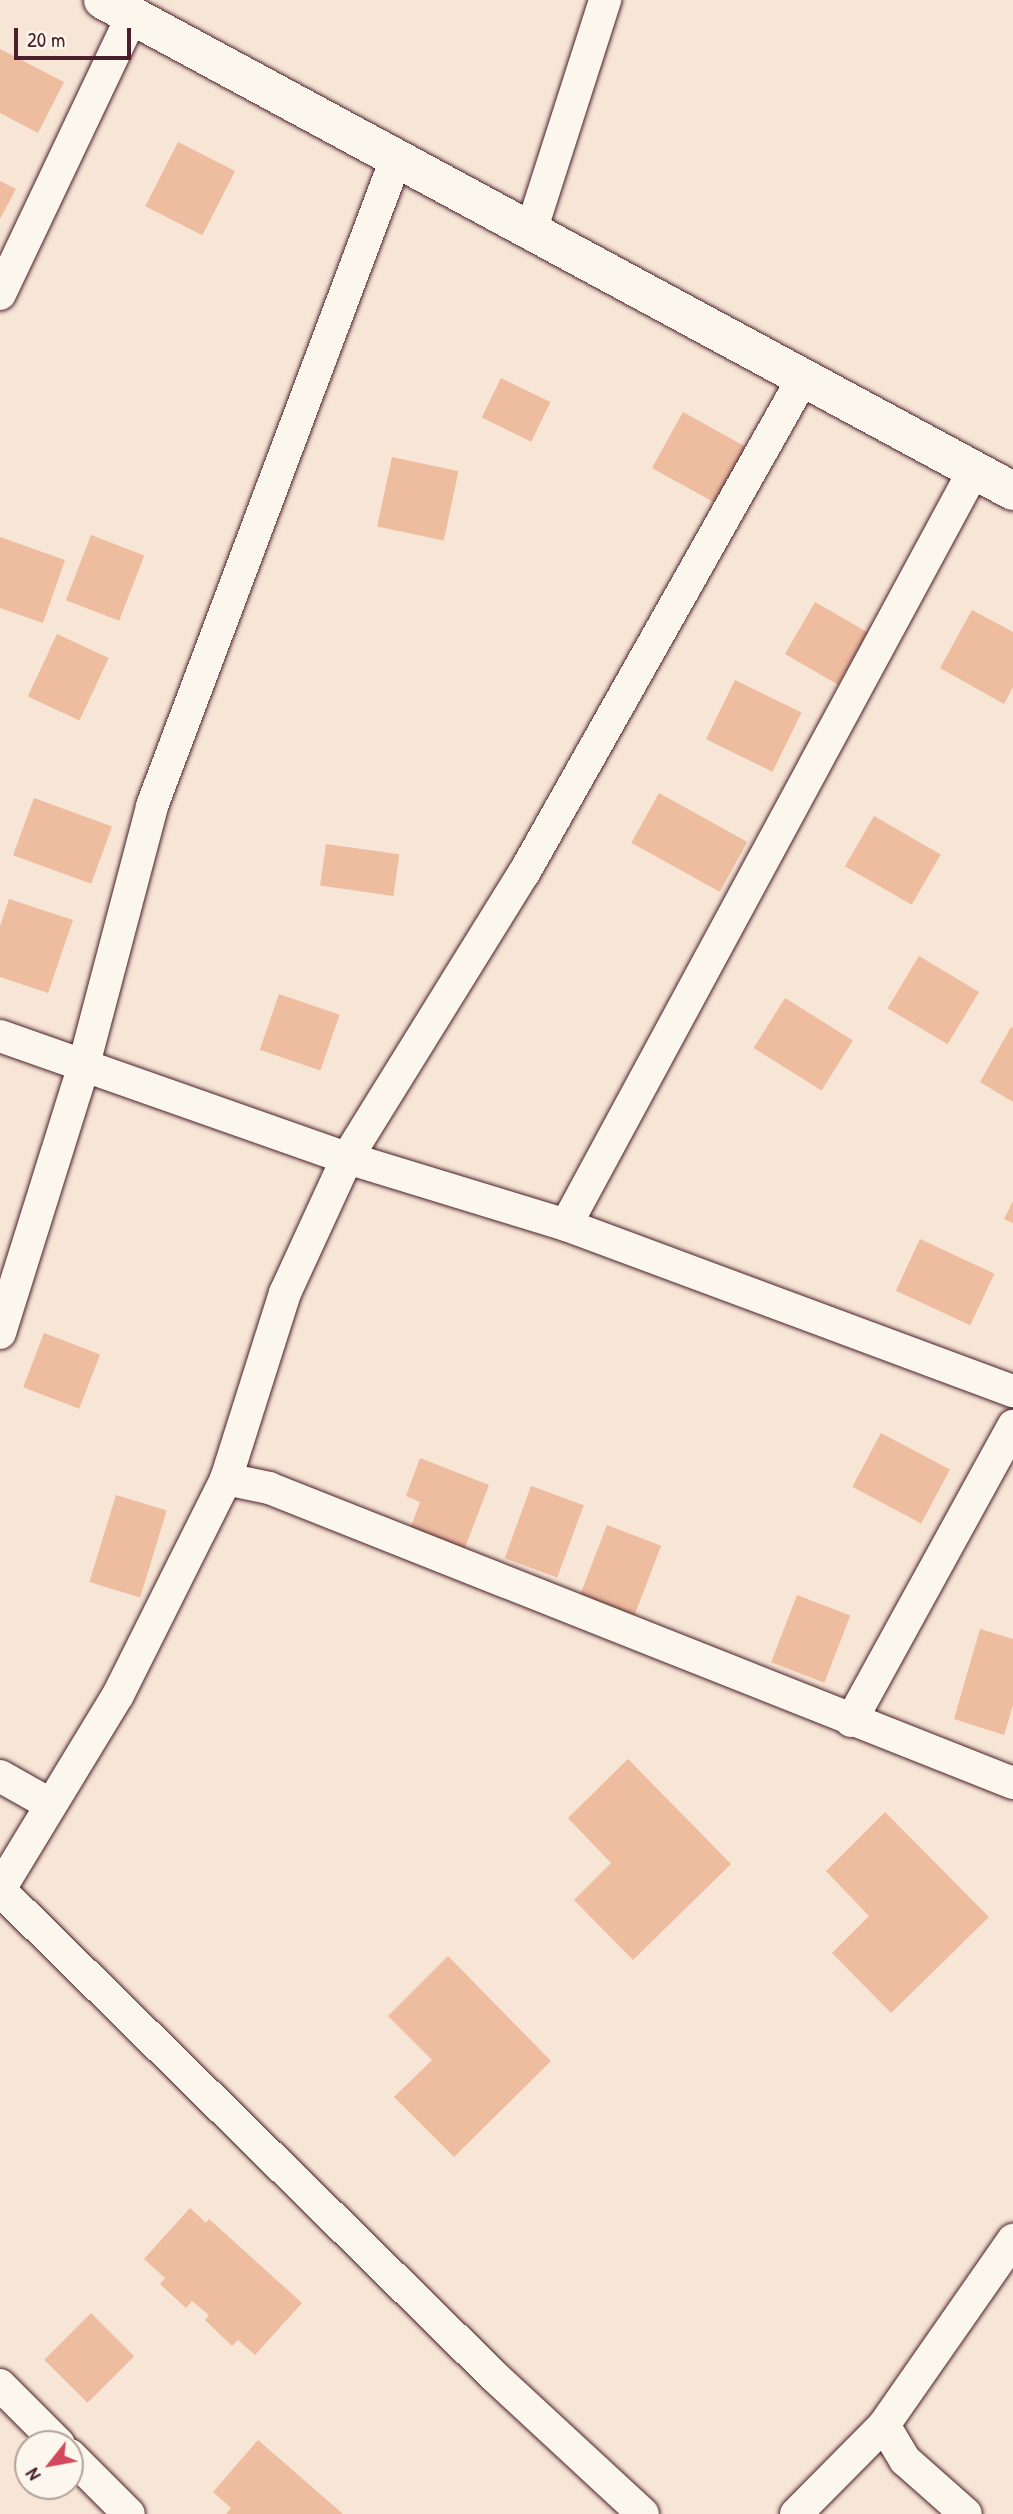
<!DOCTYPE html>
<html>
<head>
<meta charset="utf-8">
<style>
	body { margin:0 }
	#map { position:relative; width:1013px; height:2514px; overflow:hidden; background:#f7e5d5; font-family:"Patrick Hand",sans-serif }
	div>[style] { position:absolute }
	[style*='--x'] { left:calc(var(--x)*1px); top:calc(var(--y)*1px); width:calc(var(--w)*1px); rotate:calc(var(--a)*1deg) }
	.building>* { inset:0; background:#eebc9f; transform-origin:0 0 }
	.roads { filter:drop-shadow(0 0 2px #4a1f2b) drop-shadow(0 0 2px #4a1f2b) }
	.street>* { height:32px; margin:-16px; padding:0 16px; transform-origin:16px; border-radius:16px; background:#fbf7ec }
	.secondary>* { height:38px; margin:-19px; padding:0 19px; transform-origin:19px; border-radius:19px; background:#fbf7ec }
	span { translate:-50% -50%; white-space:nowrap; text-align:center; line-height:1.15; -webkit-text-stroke:5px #fbf7ec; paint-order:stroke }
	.north { position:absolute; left:14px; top:2430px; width:70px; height:70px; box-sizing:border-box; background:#fbf7ec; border:2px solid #b4a19f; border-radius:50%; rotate:239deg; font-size:19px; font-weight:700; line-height:28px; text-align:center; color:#4a1f2b }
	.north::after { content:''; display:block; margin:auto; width:24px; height:32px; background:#d1495b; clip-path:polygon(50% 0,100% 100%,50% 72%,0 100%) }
	.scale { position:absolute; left:14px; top:28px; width:117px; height:32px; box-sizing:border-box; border:4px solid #4a1f2b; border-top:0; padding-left:9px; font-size:21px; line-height:24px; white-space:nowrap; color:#4a1f2b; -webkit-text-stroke:5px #fbf7ec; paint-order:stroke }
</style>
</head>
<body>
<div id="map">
	<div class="building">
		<div style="clip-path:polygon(0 49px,64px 82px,38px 133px,0 113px)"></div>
		<div style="left:178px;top:142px;width:64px;height:72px;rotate:27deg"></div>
		<div style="clip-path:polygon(0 181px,16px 189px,0 219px)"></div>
		<div style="left:501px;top:378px;width:55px;height:44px;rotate:26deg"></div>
		<div style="left:683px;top:412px;width:73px;height:64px;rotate:29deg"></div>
		<div style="left:392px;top:457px;width:68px;height:71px;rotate:12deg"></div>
		<div style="left:91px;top:535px;width:57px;height:70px;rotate:21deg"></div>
		<div style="clip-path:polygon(0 537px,65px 560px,43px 623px,0 608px)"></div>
		<div style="left:815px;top:602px;width:61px;height:60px;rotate:30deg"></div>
		<div style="clip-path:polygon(972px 610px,1013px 632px,1013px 687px,1004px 704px,940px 668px)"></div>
		<div style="left:57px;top:634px;width:57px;height:69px;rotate:25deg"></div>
		<div style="left:735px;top:680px;width:74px;height:66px;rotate:26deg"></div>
		<div style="left:659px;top:793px;width:101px;height:57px;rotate:29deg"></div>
		<div style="left:34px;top:798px;width:83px;height:61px;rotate:20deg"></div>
		<div style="left:874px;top:816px;width:77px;height:58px;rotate:30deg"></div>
		<div style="left:326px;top:844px;width:74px;height:42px;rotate:8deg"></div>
		<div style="clip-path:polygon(9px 899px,73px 920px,48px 993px,0 977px,0 926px)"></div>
		<div style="left:919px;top:956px;width:70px;height:61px;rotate:31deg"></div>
		<div style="left:279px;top:994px;width:64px;height:59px;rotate:19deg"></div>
		<div style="left:785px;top:998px;width:80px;height:59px;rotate:32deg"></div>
		<div style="clip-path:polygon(1011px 1027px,1013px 1028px,1013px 1102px,980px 1082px)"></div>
		<div style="clip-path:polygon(1013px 1201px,1013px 1223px,1004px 1219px)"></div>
		<div style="left:920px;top:1239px;width:82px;height:57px;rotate:25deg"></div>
		<div style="left:44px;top:1333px;width:60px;height:58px;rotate:21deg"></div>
		<div style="left:881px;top:1433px;width:78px;height:61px;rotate:28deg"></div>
		<div style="clip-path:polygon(420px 1458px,489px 1485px,464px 1550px,410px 1529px,420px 1502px,406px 1496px)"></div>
		<div style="left:531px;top:1486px;width:56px;height:77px;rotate:20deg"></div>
		<div style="left:116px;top:1495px;width:53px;height:91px;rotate:17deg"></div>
		<div style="left:607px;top:1525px;width:58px;height:75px;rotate:21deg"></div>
		<div style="left:797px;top:1595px;width:57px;height:72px;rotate:21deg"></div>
		<div style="clip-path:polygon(980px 1629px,1013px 1639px,1013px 1705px,1004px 1735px,954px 1719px)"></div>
		<div style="clip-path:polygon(628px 1759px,731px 1864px,633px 1960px,574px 1900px,611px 1863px,568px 1818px)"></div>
		<div style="clip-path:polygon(885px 1812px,989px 1917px,891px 2013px,832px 1953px,869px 1916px,826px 1871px)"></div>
		<div style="clip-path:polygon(448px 1956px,551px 2061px,454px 2157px,394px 2097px,432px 2060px,388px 2016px)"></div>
		<div style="clip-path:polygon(190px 2208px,206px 2223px,209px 2219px,302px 2303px,255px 2355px,238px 2340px,232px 2346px,205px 2320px,209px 2315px,192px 2301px,186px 2308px,160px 2284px,165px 2278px,144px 2259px)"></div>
		<div style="left:91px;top:2313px;width:61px;height:66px;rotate:45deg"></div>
		<div style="clip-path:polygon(258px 2440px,343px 2514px,226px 2514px,231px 2508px,213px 2492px)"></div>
	</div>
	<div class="roads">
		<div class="street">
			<div style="--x:531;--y:231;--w:243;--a:-72.2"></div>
			<div style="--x:0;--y:294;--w:308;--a:-64.6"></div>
			<div style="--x:0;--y:1036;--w:368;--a:19.4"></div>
			<div style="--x:347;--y:1158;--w:229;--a:17"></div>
			<div style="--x:566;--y:1225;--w:477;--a:20.4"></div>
			<div style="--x:566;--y:1225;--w:858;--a:-61.61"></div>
			<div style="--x:0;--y:1333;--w:278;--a:-72.6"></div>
			<div style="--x:83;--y:1068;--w:271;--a:-75.2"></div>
			<div style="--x:152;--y:806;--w:691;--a:-69.34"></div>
			<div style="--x:226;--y:1479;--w:44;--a:11.8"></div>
			<div style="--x:269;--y:1488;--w:800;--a:21.63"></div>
			<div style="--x:851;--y:1721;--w:337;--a:-61.2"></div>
			<div style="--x:0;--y:1776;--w:55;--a:29.4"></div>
			<div style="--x:0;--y:1889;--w:227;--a:-58.7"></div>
			<div style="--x:118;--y:1695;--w:241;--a:-63.4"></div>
			<div style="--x:226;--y:1479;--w:195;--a:-72.4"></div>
			<div style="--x:285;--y:1293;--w:149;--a:-65.3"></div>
			<div style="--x:347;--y:1158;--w:335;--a:-58.2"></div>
			<div style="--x:524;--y:873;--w:568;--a:-60.59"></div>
			<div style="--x:0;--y:1890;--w:693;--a:44.53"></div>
			<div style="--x:494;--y:2376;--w:203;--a:42.8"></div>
			<div style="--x:0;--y:2385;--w:83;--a:45"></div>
			<div style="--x:884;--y:2425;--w:41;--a:59"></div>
			<div style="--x:905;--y:2460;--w:81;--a:41.5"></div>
			<div style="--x:70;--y:2455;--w:83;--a:45"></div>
			<div style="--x:796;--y:2514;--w:125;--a:-45.3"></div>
			<div style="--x:884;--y:2425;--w:226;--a:-55.1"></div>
		</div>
		<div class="secondary">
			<div style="--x:103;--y:0;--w:1034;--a:28.35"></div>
		</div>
	</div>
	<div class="north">N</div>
	<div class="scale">20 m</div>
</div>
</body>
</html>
